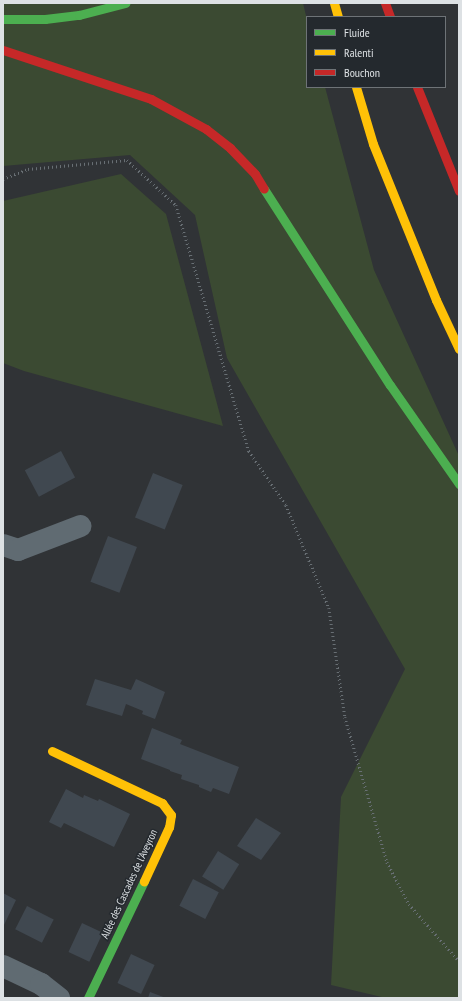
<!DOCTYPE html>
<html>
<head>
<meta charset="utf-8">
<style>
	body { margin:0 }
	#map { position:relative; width:462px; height:1001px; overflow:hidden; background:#303336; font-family:"PT Sans Narrow",sans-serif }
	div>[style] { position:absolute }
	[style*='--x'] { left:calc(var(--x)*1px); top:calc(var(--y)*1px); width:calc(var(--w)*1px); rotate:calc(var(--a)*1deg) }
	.green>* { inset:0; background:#3b4a32 }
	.building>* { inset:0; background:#404850; transform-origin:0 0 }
	.path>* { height:2.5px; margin-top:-1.25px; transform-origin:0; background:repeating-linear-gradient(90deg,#686f74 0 1px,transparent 0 4px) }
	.street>* { height:22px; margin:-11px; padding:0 11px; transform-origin:11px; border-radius:11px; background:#606b72 }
	.fast>* { height:9px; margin:-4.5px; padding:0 4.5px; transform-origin:4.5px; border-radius:4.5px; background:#4caf50 }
	.slow>* { height:9px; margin:-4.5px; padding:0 4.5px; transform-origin:4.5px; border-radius:4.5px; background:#ffc107 }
	.jam>* { height:9px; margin:-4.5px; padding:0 4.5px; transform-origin:4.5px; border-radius:4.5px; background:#c62828 }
	span { translate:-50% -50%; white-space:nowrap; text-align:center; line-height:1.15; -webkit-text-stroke:3px #24292e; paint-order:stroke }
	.street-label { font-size:11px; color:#dde1e4 }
	.frame { position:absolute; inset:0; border:4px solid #dde1e4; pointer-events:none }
	.legend { position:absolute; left:306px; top:16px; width:140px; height:72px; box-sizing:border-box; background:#24292e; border:1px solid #6e7377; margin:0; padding:5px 7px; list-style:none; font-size:12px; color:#dde1e4 }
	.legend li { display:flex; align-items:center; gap:8px; height:20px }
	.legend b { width:20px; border:1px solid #6e7377 }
</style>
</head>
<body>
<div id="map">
	<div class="green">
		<div style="clip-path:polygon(3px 3px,303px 3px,307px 20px,307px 87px,325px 87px,374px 270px,459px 456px,459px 998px,386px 998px,331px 985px,341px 797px,405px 669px,227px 358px,195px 215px,130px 155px,3px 166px)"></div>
		<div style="clip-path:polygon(121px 174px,166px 214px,223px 426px,24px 371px,3px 363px,3px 201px)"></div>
	</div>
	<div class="building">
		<div style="left:61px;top:451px;width:30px;height:41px;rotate:62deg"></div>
		<div style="left:153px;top:473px;width:32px;height:48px;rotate:22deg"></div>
		<div style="left:108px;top:536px;width:31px;height:49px;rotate:21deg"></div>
		<div style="clip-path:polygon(95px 679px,131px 690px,136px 679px,165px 692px,155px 719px,142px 714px,143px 711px,126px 704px,122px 716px,86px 705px)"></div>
		<div style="clip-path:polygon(152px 728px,182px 740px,180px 744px,239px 767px,229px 794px,213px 788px,211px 792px,199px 787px,199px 785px,181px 779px,182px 775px,170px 771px,170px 770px,141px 759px)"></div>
		<div style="clip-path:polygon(66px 789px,83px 798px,84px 795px,98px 801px,99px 799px,130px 814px,114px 847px,64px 823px,61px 828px,49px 822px)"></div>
		<div style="clip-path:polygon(256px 818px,281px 833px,261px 860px,237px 846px)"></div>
		<div style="left:218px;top:851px;width:25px;height:30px;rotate:32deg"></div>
		<div style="left:193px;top:879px;width:29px;height:30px;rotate:27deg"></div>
		<div style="clip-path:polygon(3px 893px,16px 900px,3px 927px)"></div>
		<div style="left:27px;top:906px;width:30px;height:26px;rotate:27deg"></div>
		<div style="left:82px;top:923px;width:23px;height:32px;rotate:25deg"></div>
		<div style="left:131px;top:954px;width:26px;height:32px;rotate:25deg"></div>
		<div style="clip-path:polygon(150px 992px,166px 998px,148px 998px)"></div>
	</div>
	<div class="path">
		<div style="--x:3;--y:179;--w:27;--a:-22"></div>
		<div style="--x:28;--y:169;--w:99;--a:-5.2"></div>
		<div style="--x:127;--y:160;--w:67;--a:42.6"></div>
		<div style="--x:176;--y:205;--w:257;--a:73.5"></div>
		<div style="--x:249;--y:451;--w:65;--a:55.6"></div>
		<div style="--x:286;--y:505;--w:112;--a:67.3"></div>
		<div style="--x:329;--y:608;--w:110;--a:81.6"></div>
		<div style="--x:345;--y:717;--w:151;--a:73.8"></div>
		<div style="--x:387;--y:862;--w:47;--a:62.4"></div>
		<div style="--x:409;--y:904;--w:76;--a:48.7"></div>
	</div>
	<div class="street">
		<div style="--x:3;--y:545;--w:16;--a:18"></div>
		<div style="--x:18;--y:550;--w:67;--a:-20.9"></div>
		<div style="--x:3;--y:966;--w:42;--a:25.3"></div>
		<div style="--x:41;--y:984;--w:23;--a:38"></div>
	</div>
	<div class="fast">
		<div style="--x:3;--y:19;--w:42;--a:0"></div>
		<div style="--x:45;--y:19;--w:34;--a:-7"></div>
		<div style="--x:79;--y:15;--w:48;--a:-14.6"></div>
		<div style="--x:264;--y:189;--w:233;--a:57.3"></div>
		<div style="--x:390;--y:385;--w:121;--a:55.1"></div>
		<div style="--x:88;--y:998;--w:130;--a:-64.4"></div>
	</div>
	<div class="slow">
		<div style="--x:334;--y:3;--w:15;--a:74"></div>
		<div style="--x:356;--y:87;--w:59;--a:73.4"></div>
		<div style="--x:373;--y:144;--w:168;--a:68"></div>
		<div style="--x:436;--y:300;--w:54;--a:64.9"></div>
		<div style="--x:52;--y:751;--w:122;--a:25.3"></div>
		<div style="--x:162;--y:803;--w:15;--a:53"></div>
		<div style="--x:171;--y:815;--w:12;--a:99"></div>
		<div style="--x:169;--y:827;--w:60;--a:114.8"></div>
	</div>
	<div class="jam">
		<div style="--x:385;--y:3;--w:15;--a:70"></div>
		<div style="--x:3;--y:50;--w:156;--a:18.3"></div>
		<div style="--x:151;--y:99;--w:63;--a:28.6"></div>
		<div style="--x:206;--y:129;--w:31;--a:38"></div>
		<div style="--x:230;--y:148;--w:36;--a:46"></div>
		<div style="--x:255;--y:174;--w:17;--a:59"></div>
		<div style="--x:417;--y:87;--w:112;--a:68"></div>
	</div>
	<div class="street-label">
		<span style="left:129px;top:884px;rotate:-65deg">Allée des Cascades de l'Aveyron</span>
	</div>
	<div class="frame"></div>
	<ul class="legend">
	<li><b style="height:5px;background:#4caf50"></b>Fluide</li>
	<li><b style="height:5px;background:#ffc107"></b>Ralenti</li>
	<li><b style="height:5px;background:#c62828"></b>Bouchon</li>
	</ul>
</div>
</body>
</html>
